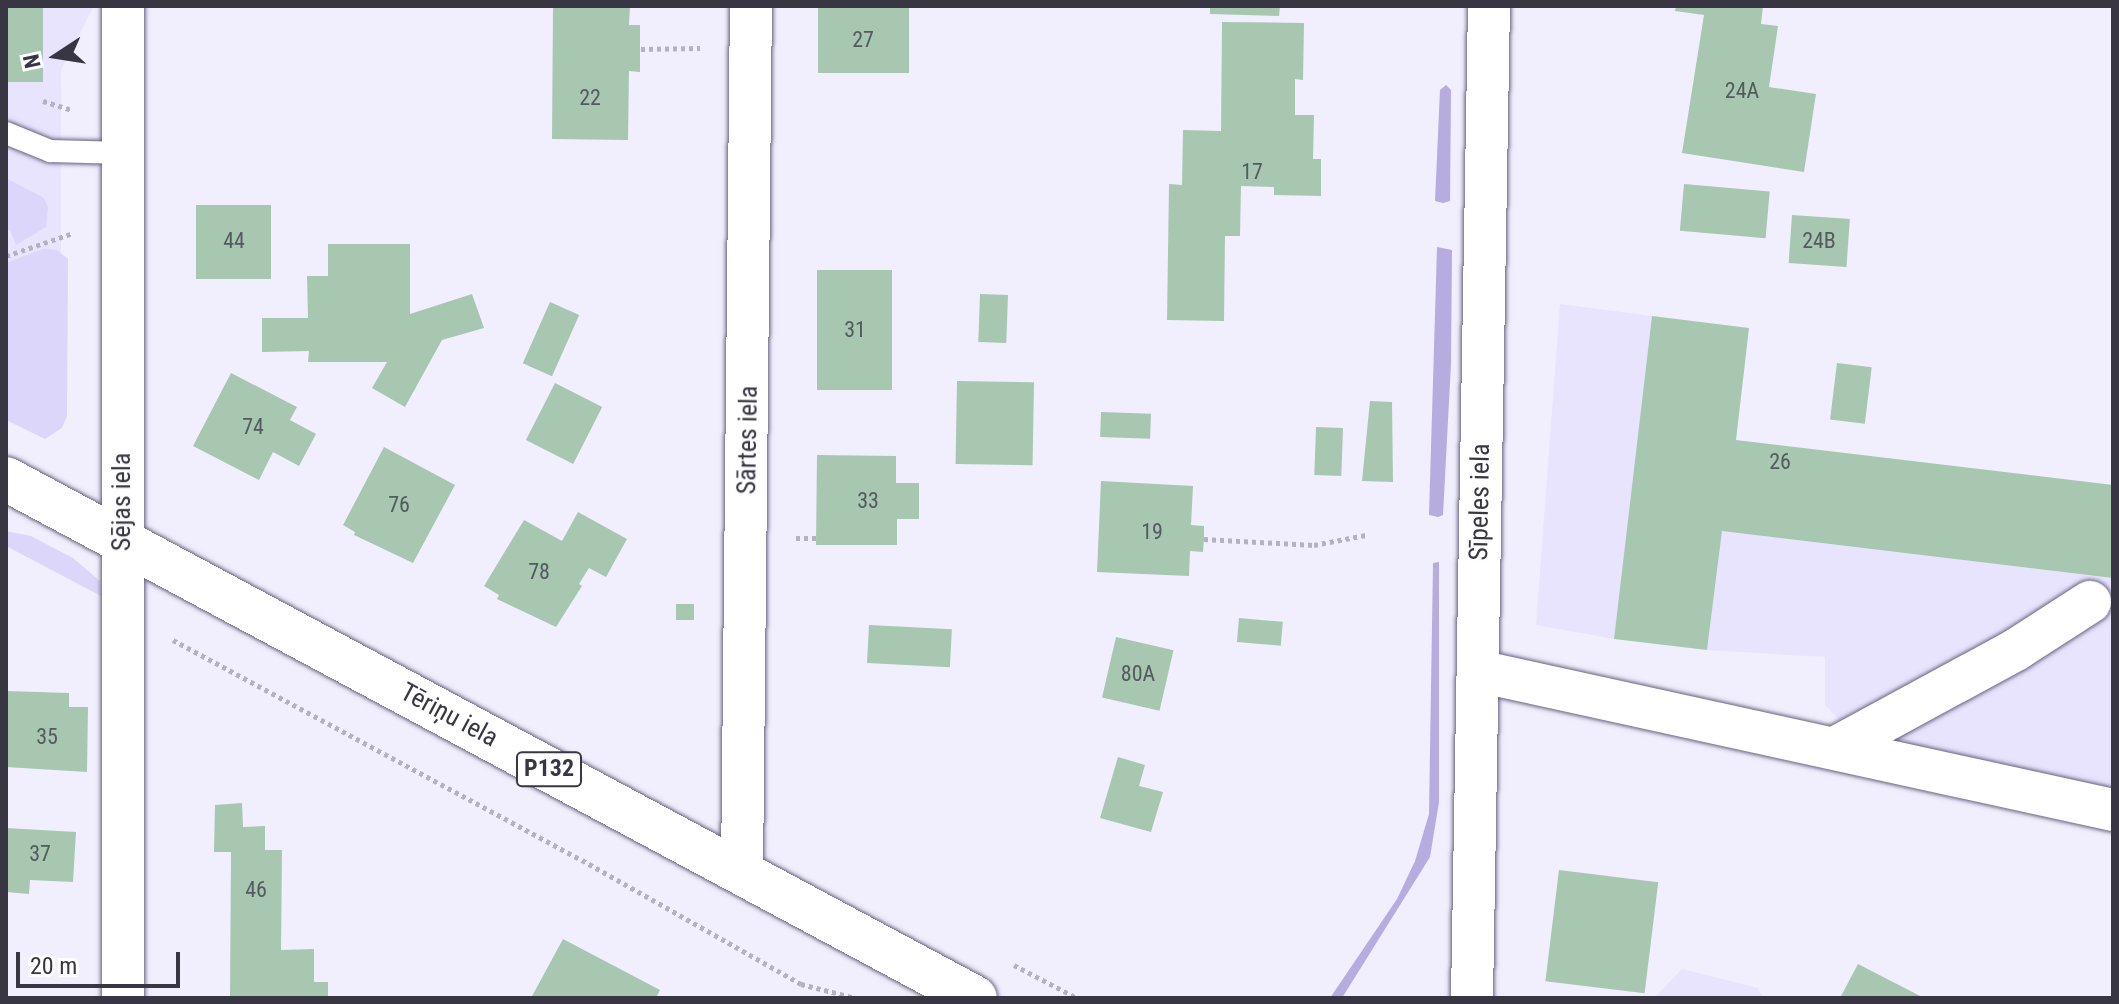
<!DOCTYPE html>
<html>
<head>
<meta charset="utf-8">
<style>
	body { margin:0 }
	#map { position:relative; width:2119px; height:1004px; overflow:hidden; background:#f1effd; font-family:"Roboto Condensed",sans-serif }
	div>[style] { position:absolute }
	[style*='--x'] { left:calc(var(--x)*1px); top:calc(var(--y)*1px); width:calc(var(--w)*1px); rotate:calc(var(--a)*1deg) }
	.built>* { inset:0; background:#e8e4fd }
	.green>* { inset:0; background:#dcd6fb }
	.water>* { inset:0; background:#b6ace0 }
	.building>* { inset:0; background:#a7c7b1; transform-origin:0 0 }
	.path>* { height:5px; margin-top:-2.5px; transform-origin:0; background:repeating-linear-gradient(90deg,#b4b2c0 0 4px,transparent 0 8px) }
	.roads { filter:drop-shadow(0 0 2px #686280) drop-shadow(0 0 2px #686280) }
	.lane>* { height:22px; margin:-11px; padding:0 11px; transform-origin:11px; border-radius:11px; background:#fff }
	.street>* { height:42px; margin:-21px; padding:0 21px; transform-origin:21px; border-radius:21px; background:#fff }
	.primary>* { height:44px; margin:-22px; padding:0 22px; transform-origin:22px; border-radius:22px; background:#fff }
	span { translate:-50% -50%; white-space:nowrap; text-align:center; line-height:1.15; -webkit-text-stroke:6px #fefefe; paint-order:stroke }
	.number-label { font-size:22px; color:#545a5f }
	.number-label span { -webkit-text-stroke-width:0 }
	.shield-label span { padding:2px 6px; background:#fefefe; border:2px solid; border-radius:6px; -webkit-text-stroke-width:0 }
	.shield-label { font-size:24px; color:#393644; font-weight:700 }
	.street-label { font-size:26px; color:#393644 }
	.frame { position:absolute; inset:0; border:8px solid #393644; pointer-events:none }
	.north { position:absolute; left:16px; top:16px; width:80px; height:80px; -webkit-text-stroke:6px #fefefe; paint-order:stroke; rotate:258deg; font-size:22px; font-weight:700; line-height:32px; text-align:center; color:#393644 }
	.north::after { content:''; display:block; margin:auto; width:28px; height:36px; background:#393644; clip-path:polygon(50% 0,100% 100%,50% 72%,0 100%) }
	.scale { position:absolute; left:16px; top:952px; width:164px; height:36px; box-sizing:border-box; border:4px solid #393644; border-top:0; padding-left:10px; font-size:24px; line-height:28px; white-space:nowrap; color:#393644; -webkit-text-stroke:6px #fefefe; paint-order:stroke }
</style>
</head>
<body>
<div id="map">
	<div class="built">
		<div style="clip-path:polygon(6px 6px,94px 6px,61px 70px,61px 418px,6px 405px)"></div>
		<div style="clip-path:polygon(1560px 304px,1652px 316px,1614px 639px,1536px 625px)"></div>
		<div style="clip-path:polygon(1722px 531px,2113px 578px,2113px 804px,1874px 756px,1825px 705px,1825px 657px,1707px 650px)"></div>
		<div style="clip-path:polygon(1682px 969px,1758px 988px,1763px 998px,1654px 998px)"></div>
	</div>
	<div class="green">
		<div style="clip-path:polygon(6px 178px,44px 198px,48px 207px,46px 227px,16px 245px,10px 230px,6px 231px)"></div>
		<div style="clip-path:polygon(43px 249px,57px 250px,68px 259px,67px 416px,62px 428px,45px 439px,6px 420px,6px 263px)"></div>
		<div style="clip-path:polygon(6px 531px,31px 536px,73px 558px,100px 581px,101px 596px,6px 546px)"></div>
	</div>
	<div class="water">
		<div style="clip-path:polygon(1446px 85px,1451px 90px,1450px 201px,1443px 203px,1435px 201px,1440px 90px)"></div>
		<div style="clip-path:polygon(1437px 247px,1452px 250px,1451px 364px,1443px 515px,1438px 517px,1429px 515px)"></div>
		<div style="clip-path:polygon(1439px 562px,1439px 802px,1430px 857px,1342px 998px,1330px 998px,1397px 899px,1415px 861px,1429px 814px,1433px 563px)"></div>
	</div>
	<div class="building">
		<div style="left:6px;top:6px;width:37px;height:76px"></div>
		<div style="clip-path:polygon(553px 6px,630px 6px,629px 25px,640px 25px,640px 72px,629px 71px,628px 140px,552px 139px)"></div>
		<div style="left:818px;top:6px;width:91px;height:67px"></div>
		<div style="clip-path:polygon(1210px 6px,1280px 6px,1279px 16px,1210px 14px)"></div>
		<div style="clip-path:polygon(1676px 6px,1763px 6px,1761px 24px,1778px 26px,1769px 87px,1816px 94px,1804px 172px,1682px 153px,1704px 15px,1675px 11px)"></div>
		<div style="clip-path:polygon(1222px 22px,1304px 23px,1303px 80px,1295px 79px,1295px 115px,1314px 115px,1313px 159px,1321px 159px,1321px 196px,1274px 195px,1274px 187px,1241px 186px,1240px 236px,1225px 236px,1224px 321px,1167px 320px,1169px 184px,1182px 185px,1183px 130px,1221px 131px)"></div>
		<div style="left:1684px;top:184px;width:86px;height:47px;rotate:5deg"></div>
		<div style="left:196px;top:205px;width:75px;height:74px"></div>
		<div style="left:1792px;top:215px;width:58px;height:48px;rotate:4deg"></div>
		<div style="clip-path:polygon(328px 244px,410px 244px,410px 314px,472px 294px,484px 328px,442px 340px,405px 407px,372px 388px,387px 362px,308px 362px,309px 351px,262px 352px,262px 318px,308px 318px,307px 276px,328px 276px)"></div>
		<div style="left:817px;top:270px;width:75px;height:120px"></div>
		<div style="left:980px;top:294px;width:28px;height:48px;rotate:2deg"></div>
		<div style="left:550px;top:302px;width:32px;height:67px;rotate:24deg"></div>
		<div style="clip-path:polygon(1652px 316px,1749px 328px,1736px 440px,2113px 485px,2113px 578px,1722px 531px,1707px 650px,1614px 639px)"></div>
		<div style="left:1837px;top:363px;width:35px;height:57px;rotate:7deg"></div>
		<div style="clip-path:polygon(231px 373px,297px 407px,290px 420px,316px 434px,299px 466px,273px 452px,259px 480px,193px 446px)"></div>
		<div style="left:957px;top:381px;width:77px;height:83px;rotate:1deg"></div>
		<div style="left:555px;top:383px;width:53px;height:64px;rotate:27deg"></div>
		<div style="clip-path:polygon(1370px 401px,1392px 402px,1393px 482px,1362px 481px)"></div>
		<div style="left:1101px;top:412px;width:50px;height:25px;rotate:2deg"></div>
		<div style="left:1316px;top:427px;width:27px;height:48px;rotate:2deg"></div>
		<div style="clip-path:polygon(384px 447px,455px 485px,413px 563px,354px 535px,355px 532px,343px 525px)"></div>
		<div style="clip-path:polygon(817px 455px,896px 456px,896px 483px,919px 483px,919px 519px,897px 519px,897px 545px,816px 545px)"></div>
		<div style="clip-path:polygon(1101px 481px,1193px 486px,1191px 525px,1204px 526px,1204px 539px,1203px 552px,1190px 551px,1189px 576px,1097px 572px)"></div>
		<div style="clip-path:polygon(578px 512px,627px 539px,606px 577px,589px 568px,579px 584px,582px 586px,556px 627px,497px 599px,499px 595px,484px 586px,524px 520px,562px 541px)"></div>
		<div style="left:676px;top:604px;width:18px;height:16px"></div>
		<div style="left:1239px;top:618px;width:44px;height:24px;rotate:5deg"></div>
		<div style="left:869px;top:625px;width:83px;height:38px;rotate:3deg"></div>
		<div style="left:1116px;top:637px;width:59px;height:62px;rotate:13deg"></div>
		<div style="clip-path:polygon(6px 691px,69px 693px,69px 707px,88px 707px,87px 772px,6px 767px)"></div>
		<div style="clip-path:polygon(1118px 757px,1145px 765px,1139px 786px,1163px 792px,1151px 832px,1100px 818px)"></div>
		<div style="clip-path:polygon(242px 803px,243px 827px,265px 826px,265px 850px,282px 850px,281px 950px,314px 949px,314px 982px,328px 982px,328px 998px,230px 998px,231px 852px,214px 852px,215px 805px)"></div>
		<div style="clip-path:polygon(6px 828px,76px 832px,73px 882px,30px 880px,29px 894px,6px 892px)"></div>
		<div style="left:1559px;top:870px;width:100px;height:112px;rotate:7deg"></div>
		<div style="clip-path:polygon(563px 939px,660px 990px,656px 998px,531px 998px)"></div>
		<div style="clip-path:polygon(1858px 964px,1924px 998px,1840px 998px)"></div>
	</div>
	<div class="path">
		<div style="--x:641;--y:49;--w:59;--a:-1"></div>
		<div style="--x:43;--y:101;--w:30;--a:17"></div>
		<div style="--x:6;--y:256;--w:71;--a:-18.9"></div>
		<div style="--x:796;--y:538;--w:20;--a:0"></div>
		<div style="--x:1204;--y:539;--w:110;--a:3.1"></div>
		<div style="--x:1314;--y:545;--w:53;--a:-10.9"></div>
		<div style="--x:173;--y:640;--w:464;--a:28.3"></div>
		<div style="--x:582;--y:860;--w:252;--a:29.5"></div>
		<div style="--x:801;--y:984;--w:57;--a:14.3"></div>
		<div style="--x:1014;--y:965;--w:71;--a:27.6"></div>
	</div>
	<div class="roads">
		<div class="lane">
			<div style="--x:6;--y:133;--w:48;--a:22.2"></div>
			<div style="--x:50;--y:151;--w:74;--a:1.5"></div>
		</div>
		<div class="street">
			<div style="--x:123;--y:6;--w:992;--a:90"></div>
			<div style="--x:1478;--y:671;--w:650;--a:12.35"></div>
			<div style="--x:1835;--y:748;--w:207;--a:-28.5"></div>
			<div style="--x:2017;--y:649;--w:87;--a:-32.8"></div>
			<div style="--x:742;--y:873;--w:867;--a:-89.41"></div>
			<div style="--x:1472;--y:998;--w:992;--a:-89.02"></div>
		</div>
		<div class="primary">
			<div style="--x:6;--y:479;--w:1099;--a:28.17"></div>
		</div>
	</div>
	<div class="number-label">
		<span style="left:863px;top:40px">27</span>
		<span style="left:1742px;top:91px">24A</span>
		<span style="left:590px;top:98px">22</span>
		<span style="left:1252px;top:172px">17</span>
		<span style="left:234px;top:241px">44</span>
		<span style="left:1819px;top:241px">24B</span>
		<span style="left:855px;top:330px">31</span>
		<span style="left:253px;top:427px">74</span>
		<span style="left:1780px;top:462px">26</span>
		<span style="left:868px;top:501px">33</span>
		<span style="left:399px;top:505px">76</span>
		<span style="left:1152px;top:532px">19</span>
		<span style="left:539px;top:572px">78</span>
		<span style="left:1138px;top:674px">80A</span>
		<span style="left:47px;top:737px">35</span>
		<span style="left:40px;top:854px">37</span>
		<span style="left:256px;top:890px">46</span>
	</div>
	<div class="shield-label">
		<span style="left:549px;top:769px">P132</span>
	</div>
	<div class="street-label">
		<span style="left:748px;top:440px;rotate:-89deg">Sārtes iela</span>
		<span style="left:122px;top:502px;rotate:-90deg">Sējas iela</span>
		<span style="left:1480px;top:502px;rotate:-89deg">Sīpeles iela</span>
		<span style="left:449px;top:715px;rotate:28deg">Tēriņu iela</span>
	</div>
	<div class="frame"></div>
	<div class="north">N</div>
	<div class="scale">20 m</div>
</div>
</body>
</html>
